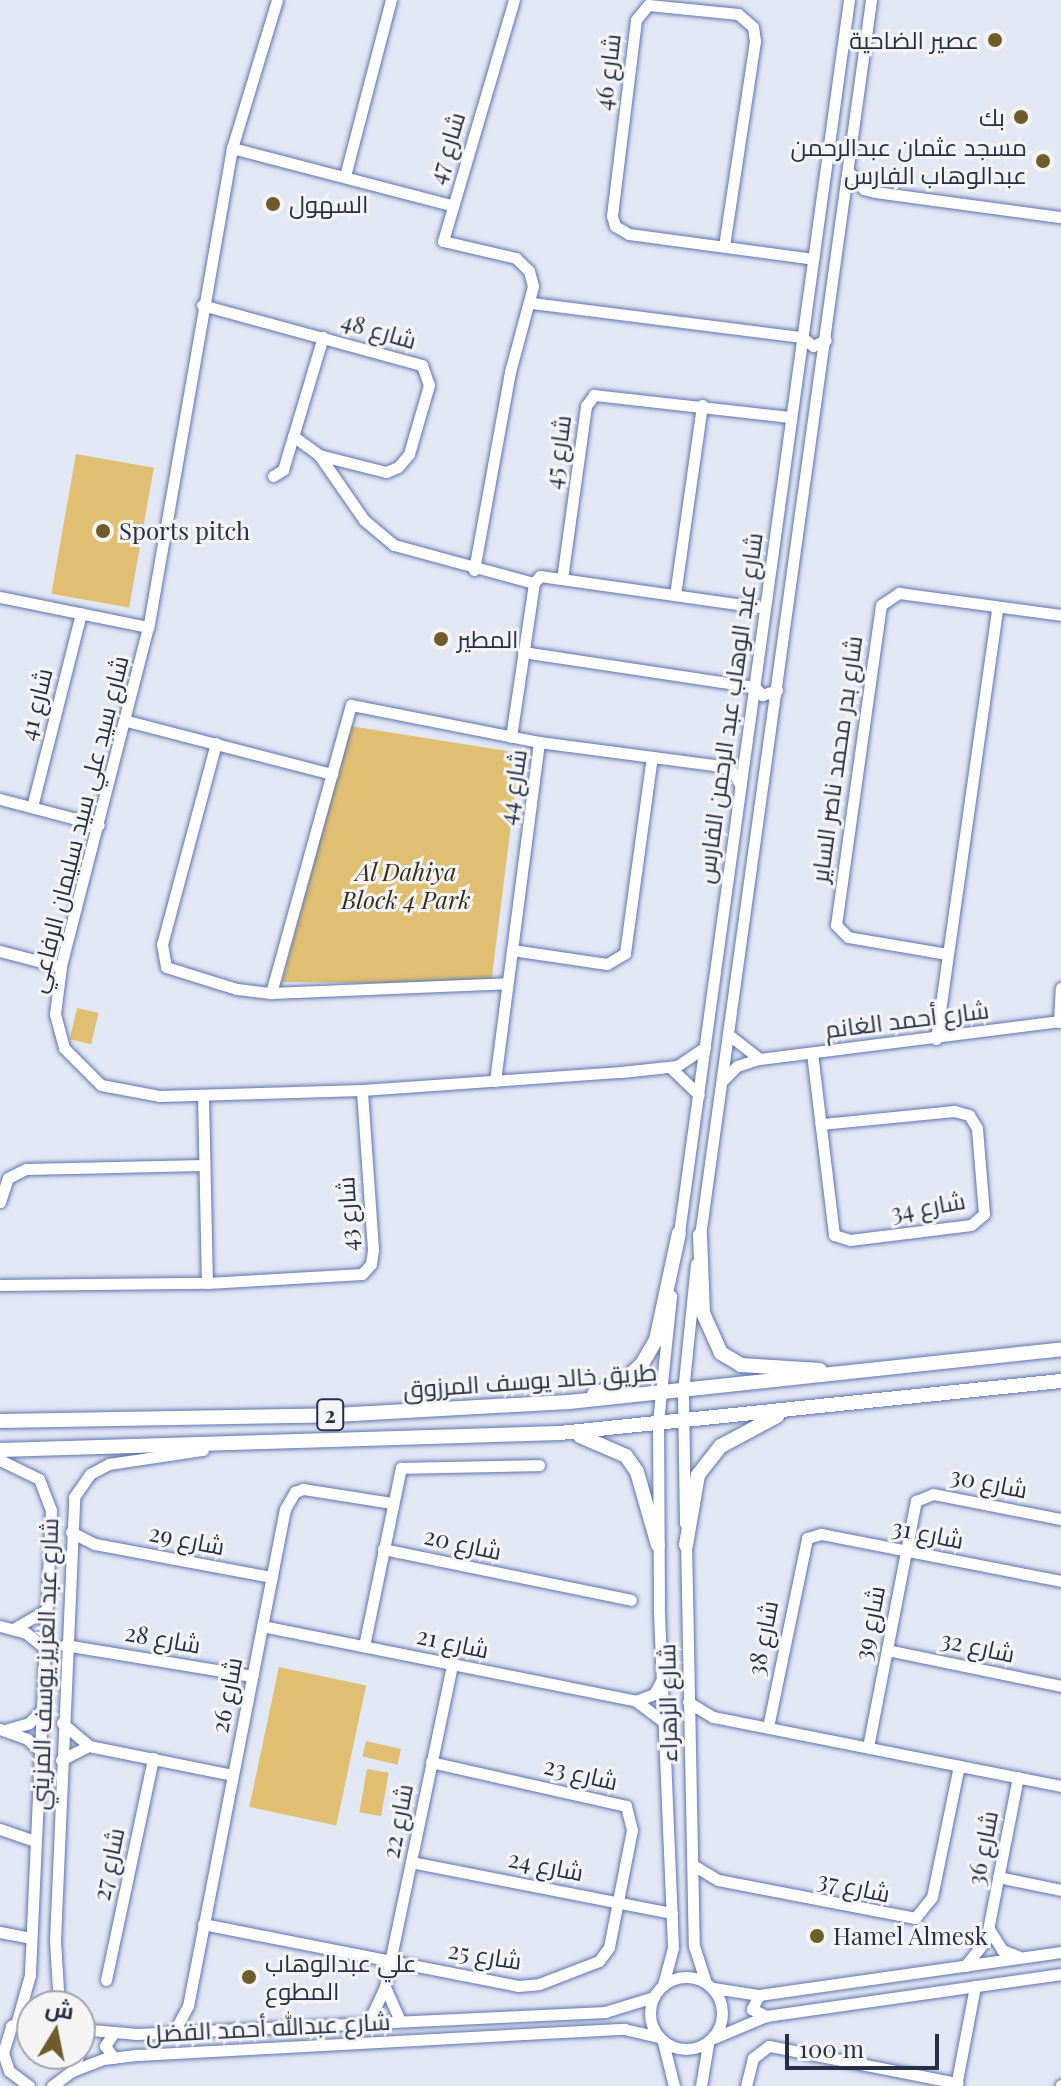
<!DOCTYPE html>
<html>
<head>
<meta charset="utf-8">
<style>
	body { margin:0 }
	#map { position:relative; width:1061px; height:2086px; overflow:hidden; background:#e2e7f4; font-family:"Playfair Display",Cairo,serif }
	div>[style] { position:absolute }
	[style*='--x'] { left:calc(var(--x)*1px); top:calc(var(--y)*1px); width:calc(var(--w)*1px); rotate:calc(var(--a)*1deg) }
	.green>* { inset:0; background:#e0bf72; transform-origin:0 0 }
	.roads { filter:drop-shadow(0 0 2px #5e75ae) drop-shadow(0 0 2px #5e75ae) }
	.minor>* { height:11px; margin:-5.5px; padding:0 5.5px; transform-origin:5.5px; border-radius:5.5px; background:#fff }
	.minor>.ring { margin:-5.5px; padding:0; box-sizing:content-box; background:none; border:11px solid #fff; border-radius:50% }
	.major>* { height:14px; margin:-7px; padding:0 7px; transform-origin:7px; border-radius:7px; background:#fff }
	.dots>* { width:22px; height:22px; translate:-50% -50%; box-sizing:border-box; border:4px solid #f4f4f4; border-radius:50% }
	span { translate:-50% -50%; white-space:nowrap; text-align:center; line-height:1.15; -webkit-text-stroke:6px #f4f4f4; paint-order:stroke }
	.shield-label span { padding:2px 6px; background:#f4f4f4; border:2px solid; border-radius:6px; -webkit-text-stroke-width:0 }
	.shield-label { font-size:22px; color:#252f47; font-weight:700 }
	.poi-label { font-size:24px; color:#252f47 }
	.right { translate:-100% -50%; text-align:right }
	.left { translate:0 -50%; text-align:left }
	.street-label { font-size:24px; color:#252f47 }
	.park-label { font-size:24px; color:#372e1c; font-style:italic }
	.north { position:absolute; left:16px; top:1990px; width:80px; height:80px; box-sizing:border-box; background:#f4f4f4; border:2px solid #a1a5af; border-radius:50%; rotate:10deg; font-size:22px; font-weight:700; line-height:32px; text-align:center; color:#252f47 }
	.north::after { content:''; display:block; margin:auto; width:28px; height:36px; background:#705c2b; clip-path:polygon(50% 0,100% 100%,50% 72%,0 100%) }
	.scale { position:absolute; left:785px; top:2034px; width:154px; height:36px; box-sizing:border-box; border:4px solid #252f47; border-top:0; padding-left:10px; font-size:24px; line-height:28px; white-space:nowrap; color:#252f47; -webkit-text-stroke:6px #f4f4f4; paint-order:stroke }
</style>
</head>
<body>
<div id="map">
	<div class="green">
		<div style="left:76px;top:454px;width:79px;height:142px;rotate:10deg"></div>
		<div style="clip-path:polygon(350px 726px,520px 753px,491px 984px,282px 982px)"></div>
		<div style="left:77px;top:1008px;width:22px;height:32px;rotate:13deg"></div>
		<div style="left:279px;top:1667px;width:89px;height:143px;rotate:12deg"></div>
		<div style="left:366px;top:1741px;width:36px;height:16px;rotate:13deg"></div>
		<div style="left:367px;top:1769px;width:22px;height:44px;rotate:10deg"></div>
	</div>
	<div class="roads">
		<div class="minor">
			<div style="--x:277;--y:0;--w:155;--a:106.9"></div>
			<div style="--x:232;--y:148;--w:486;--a:99.9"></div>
			<div style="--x:148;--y:627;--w:351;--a:104.4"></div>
			<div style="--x:61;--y:967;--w:47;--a:97.3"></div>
			<div style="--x:55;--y:1014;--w:35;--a:75"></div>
			<div style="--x:64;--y:1048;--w:52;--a:45"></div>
			<div style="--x:101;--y:1085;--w:59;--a:10.7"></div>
			<div style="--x:159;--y:1096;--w:203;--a:-1.7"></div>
			<div style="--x:362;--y:1090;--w:260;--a:-4"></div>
			<div style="--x:621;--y:1072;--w:56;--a:-6.1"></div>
			<div style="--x:677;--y:1066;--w:34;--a:-34"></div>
			<div style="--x:232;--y:148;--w:226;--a:14.6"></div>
			<div style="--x:849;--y:172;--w:23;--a:49"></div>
			<div style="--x:864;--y:189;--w:11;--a:15"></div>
			<div style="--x:875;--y:192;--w:188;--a:7.7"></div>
			<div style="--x:345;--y:176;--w:182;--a:-75.4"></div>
			<div style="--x:724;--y:246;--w:207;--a:-81.4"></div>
			<div style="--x:755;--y:41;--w:14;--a:-98"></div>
			<div style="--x:753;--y:27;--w:20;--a:-139"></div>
			<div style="--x:738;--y:14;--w:90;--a:-174.3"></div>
			<div style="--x:648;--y:5;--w:19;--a:129"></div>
			<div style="--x:636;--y:20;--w:197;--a:97"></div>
			<div style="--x:612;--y:216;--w:10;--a:73"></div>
			<div style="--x:615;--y:226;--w:16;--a:30"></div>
			<div style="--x:629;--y:234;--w:186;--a:7.7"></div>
			<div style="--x:532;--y:303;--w:272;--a:7.2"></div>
			<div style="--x:802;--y:337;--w:14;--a:39"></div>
			<div style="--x:813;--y:346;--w:14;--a:-25"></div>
			<div style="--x:202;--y:305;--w:228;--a:15.3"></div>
			<div style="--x:422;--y:365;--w:21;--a:71"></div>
			<div style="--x:429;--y:385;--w:72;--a:106.2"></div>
			<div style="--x:409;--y:454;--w:17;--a:130"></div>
			<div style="--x:398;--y:467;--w:13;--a:157"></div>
			<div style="--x:386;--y:472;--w:69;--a:-165.8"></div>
			<div style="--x:293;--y:436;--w:32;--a:36"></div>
			<div style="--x:319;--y:455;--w:79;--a:55.3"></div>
			<div style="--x:364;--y:520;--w:39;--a:40"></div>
			<div style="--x:394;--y:545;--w:145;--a:15.2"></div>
			<div style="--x:273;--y:476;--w:12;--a:-31"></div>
			<div style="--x:283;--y:470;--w:139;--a:-73.3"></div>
			<div style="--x:474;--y:570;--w:201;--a:-79.7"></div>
			<div style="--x:510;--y:372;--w:89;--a:-75"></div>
			<div style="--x:533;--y:286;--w:16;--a:-105"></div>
			<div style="--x:529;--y:271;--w:18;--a:-135"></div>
			<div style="--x:516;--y:258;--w:75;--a:-166.9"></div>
			<div style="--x:443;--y:241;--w:251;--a:-73.6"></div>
			<div style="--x:562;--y:579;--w:175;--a:-82.1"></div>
			<div style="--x:586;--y:406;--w:14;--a:-54"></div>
			<div style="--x:594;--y:395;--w:198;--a:6.4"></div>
			<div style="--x:534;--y:583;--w:9;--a:-49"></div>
			<div style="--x:540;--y:576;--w:226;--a:8.1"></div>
			<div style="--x:675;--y:595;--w:192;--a:-81.9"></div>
			<div style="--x:0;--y:597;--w:151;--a:11.5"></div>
			<div style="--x:523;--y:652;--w:235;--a:8.6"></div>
			<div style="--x:755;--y:687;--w:11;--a:49"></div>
			<div style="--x:762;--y:695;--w:16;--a:-18"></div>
			<div style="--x:127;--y:721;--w:212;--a:14.5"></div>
			<div style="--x:511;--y:737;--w:156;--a:-81.5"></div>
			<div style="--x:216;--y:743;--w:208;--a:105"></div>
			<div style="--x:162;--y:944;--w:23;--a:80"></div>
			<div style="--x:166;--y:967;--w:74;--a:17.2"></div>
			<div style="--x:237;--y:989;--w:34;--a:7"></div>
			<div style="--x:271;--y:993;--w:236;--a:-2.4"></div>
			<div style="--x:0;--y:799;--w:102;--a:14.7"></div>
			<div style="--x:32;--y:807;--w:200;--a:-75.8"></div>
			<div style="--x:512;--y:950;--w:96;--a:8.4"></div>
			<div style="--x:607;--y:964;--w:21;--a:-31"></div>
			<div style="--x:625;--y:953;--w:198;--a:-82.2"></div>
			<div style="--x:0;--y:951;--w:63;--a:14.7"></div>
			<div style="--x:947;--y:954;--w:100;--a:-170.3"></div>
			<div style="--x:848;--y:937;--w:17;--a:-135"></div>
			<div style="--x:836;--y:925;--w:323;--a:-82"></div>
			<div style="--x:881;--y:605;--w:22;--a:-34"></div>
			<div style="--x:899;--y:593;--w:163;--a:7.7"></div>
			<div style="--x:271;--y:993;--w:299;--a:-74.5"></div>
			<div style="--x:351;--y:705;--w:192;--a:11.1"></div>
			<div style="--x:539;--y:742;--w:184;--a:7.5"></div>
			<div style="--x:721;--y:766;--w:15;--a:28"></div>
			<div style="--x:734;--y:773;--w:13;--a:63"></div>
			<div style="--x:1059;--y:1022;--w:34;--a:-87"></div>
			<div style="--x:729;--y:1035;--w:37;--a:38"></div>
			<div style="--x:936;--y:1039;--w:435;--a:-81.9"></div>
			<div style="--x:812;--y:1053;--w:183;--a:83.1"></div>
			<div style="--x:834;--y:1235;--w:17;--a:17"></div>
			<div style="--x:850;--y:1240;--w:122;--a:-7.1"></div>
			<div style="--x:971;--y:1225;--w:17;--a:-40"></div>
			<div style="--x:984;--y:1214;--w:86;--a:-94.7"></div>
			<div style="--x:977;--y:1128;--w:15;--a:-122"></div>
			<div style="--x:969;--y:1115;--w:16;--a:-165"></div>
			<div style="--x:954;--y:1111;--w:134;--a:174.4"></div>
			<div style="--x:670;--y:1067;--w:40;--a:44"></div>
			<div style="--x:723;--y:1080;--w:20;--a:-45"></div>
			<div style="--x:737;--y:1066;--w:23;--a:-18"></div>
			<div style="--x:759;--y:1059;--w:304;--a:-7.2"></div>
			<div style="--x:495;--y:1081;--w:342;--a:-82.6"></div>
			<div style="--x:203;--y:1095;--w:188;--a:88.8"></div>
			<div style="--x:0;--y:1202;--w:25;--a:-72"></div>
			<div style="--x:8;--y:1178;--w:20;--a:-27"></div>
			<div style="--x:26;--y:1169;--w:178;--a:-1.3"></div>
			<div style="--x:678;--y:1240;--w:1252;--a:-82.15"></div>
			<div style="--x:699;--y:1243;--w:1255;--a:-82.12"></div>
			<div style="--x:0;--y:1285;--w:207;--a:-0.6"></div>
			<div style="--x:207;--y:1283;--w:155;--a:-3.3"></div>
			<div style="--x:362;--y:1274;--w:13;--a:-48"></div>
			<div style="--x:371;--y:1264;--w:15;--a:-82"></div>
			<div style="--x:373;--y:1249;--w:159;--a:-94"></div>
			<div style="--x:0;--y:1460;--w:43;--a:26"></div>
			<div style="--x:39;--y:1479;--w:33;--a:69"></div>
			<div style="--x:51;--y:1510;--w:465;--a:92.6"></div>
			<div style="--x:30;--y:1975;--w:48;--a:105.8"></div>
			<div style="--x:685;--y:1523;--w:131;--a:-90.9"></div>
			<div style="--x:683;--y:1392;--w:129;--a:-84.2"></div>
			<div style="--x:71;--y:1532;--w:27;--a:27"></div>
			<div style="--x:95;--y:1544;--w:180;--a:10.6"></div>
			<div style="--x:686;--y:1540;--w:406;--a:88.9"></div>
			<div style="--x:694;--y:1946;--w:38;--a:72"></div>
			<div style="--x:383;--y:1549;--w:253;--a:11.6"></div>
			<div style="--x:0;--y:1626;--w:27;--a:15"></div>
			<div style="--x:26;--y:1633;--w:22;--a:39"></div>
			<div style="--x:262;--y:1626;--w:381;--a:11.3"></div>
			<div style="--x:636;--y:1701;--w:36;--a:37"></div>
			<div style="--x:15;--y:1628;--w:34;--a:-30"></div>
			<div style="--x:65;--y:1645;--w:190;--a:9.4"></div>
			<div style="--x:364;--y:1646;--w:182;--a:-78.3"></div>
			<div style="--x:401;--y:1468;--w:138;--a:-1.2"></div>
			<div style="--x:887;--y:1650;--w:178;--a:11.7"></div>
			<div style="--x:636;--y:1701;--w:19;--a:-21"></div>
			<div style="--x:654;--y:1694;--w:18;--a:-61"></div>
			<div style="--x:688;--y:1702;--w:29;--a:31"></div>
			<div style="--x:713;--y:1717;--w:355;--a:11.2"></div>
			<div style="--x:62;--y:1723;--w:35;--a:40"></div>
			<div style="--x:89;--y:1746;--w:147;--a:11.4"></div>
			<div style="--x:768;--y:1727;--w:193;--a:-78.3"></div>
			<div style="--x:807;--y:1538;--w:15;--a:-16"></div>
			<div style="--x:821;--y:1534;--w:245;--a:11.1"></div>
			<div style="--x:0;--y:1729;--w:29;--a:20"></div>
			<div style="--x:27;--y:1739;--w:15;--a:42"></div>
			<div style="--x:5;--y:1730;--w:25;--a:-16"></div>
			<div style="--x:29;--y:1723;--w:16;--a:-45"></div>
			<div style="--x:868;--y:1747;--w:251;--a:-79"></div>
			<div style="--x:916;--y:1501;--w:18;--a:-22"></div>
			<div style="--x:933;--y:1494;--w:130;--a:11.1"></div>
			<div style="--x:61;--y:1760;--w:31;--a:-27"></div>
			<div style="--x:0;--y:1829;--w:36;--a:19"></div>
			<div style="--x:411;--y:1862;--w:266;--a:11.1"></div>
			<div style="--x:693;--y:1865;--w:29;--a:31"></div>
			<div style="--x:718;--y:1880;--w:201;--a:10.9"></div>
			<div style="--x:915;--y:1918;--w:27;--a:-51"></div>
			<div style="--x:932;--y:1897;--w:134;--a:-78.4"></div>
			<div style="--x:998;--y:1877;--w:64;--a:11.7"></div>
			<div style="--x:203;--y:1924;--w:321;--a:11.1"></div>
			<div style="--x:518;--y:1986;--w:21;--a:-5"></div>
			<div style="--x:539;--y:1984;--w:64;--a:-21"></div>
			<div style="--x:599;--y:1961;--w:17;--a:-54"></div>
			<div style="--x:609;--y:1947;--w:119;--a:-78.9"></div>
			<div style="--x:632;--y:1830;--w:25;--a:-104"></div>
			<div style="--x:626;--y:1806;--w:200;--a:-167.3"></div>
			<div style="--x:989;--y:1929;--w:25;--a:58"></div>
			<div style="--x:1002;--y:1950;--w:17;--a:21"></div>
			<div style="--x:0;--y:1932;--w:31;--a:11"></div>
			<div style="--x:965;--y:1966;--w:33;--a:-51"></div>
			<div style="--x:986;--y:1940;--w:166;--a:-78.9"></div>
			<div class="ring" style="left:650px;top:1977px;width:61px;height:61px"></div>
			<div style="--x:106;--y:1980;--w:227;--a:-78"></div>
			<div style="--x:663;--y:1985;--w:39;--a:-75"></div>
			<div style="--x:673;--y:1947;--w:341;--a:-92.4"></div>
			<div style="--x:659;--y:1606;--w:184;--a:-90.3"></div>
			<div style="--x:658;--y:1422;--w:127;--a:-84.1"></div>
			<div style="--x:385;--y:1987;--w:36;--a:66"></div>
			<div style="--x:713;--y:1988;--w:47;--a:8.7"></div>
			<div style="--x:759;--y:1995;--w:305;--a:-8.1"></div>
			<div style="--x:759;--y:1995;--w:16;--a:117"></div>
			<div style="--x:752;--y:2009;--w:16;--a:27"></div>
			<div style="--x:59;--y:2006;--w:66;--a:-93.5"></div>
			<div style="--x:55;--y:1940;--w:443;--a:-87.5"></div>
			<div style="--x:74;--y:1497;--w:28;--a:-55"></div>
			<div style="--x:90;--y:1474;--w:21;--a:-28"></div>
			<div style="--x:109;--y:1464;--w:95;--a:-8.5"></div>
			<div style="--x:369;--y:2021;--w:38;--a:-65"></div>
			<div style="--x:385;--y:1986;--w:328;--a:-78.2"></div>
			<div style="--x:80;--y:2029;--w:57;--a:5"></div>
			<div style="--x:137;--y:2034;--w:469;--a:-2.7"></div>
			<div style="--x:605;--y:2012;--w:51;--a:-17"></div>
			<div style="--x:174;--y:2032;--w:30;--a:-62"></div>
			<div style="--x:188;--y:2006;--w:506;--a:-78.96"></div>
			<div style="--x:285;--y:1509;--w:20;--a:-60"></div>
			<div style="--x:295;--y:1492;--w:9;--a:-21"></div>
			<div style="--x:303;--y:1489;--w:89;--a:9"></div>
			<div style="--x:113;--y:2034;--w:14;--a:124"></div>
			<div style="--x:105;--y:2046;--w:15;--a:53"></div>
			<div style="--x:714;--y:2038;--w:56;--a:-22.9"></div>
			<div style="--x:766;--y:2016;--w:298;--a:-8.1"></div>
			<div style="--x:663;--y:2042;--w:45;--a:76"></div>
			<div style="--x:72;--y:2071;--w:33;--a:-21"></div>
			<div style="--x:103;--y:2059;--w:35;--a:-7"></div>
			<div style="--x:138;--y:2055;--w:487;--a:-3.1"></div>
			<div style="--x:624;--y:2029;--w:36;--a:13"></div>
			<div style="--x:29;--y:2086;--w:25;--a:-143"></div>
			<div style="--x:9;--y:2071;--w:19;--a:-108"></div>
			<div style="--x:3;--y:2053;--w:28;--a:-73"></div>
			<div style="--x:11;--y:2026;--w:24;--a:-30"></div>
			<div style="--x:52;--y:2086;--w:25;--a:-37"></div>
			<div style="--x:72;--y:2071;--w:18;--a:-68"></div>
			<div style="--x:701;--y:2086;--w:43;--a:-80.5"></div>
			<div style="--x:746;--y:2086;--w:29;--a:-76"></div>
			<div style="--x:753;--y:2058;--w:20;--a:-37"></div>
			<div style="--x:769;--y:2046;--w:192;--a:11.1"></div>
			<div style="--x:956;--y:2086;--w:102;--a:-79.2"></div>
			<div style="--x:1061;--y:2086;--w:1;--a:-90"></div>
		</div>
		<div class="major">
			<div style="--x:700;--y:1235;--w:78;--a:87.8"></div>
			<div style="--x:703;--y:1313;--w:44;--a:65.8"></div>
			<div style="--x:721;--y:1353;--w:23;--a:31"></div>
			<div style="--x:741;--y:1365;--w:79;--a:3.6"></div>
			<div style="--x:594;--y:1394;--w:26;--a:-18"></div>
			<div style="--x:619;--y:1386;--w:32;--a:-44"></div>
			<div style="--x:642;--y:1364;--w:28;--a:-60"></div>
			<div style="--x:656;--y:1340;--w:109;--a:-77.9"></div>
			<div style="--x:0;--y:1421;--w:335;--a:-1"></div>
			<div style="--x:335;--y:1415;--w:234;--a:-3.2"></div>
			<div style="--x:569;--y:1402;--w:495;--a:-6.1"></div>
			<div style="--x:580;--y:1436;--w:50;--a:23.5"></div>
			<div style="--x:626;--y:1456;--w:19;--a:55"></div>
			<div style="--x:637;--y:1472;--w:76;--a:74"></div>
			<div style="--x:0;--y:1450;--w:560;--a:-1.74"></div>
			<div style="--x:560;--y:1433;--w:504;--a:-5.93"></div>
			<div style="--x:686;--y:1545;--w:71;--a:-80.3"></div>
			<div style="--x:698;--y:1475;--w:37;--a:-52"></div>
			<div style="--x:721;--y:1446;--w:64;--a:-28.2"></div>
		</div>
	</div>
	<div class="dots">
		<div style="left:995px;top:40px;background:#705c2b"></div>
		<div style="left:1021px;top:117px;background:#705c2b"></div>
		<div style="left:1043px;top:161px;background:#705c2b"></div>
		<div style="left:273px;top:204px;background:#705c2b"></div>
		<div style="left:103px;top:531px;background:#705c2b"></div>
		<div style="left:441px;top:639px;background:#705c2b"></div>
		<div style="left:817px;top:1936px;background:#705c2b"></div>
		<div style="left:249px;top:1977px;background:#705c2b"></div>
	</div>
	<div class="shield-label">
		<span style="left:330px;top:1415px">2</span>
	</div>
	<div class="poi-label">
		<span class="right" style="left:979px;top:40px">عصير الضاحية</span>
		<span class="right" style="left:1005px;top:117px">بك</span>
		<span class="right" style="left:1027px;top:161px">مسجد عثمان عبدالرحمن<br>عبدالوهاب الفارس</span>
		<span class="left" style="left:289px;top:204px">السهول</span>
		<span class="left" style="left:119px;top:531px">Sports pitch</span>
		<span class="left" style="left:457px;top:639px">المطير</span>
		<span class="left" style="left:833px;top:1936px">Hamel Almesk</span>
		<span class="left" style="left:265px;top:1977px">علي عبدالوهاب<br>المطوع</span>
	</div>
	<div class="street-label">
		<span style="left:607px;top:72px;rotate:-83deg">شارع 46</span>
		<span style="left:446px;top:148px;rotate:-73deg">شارع 47</span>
		<span style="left:379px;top:330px;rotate:16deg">شارع 48</span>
		<span style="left:557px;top:452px;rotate:-82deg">شارع 45</span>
		<span style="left:35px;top:704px;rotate:-76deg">شارع 41</span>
		<span style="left:729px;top:708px;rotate:-82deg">شارع عبد الوهاب عبد الرحمن الفارس</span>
		<span style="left:836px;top:759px;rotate:-82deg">شارع بدر محمد ناصر الساير</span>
		<span style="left:512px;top:787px;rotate:-81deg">شارع 44</span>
		<span style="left:78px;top:824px;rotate:-76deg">شارع سيد علي سيد سليمان الرفاعي</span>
		<span style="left:907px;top:1019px;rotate:-7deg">شارع أحمد الغانم</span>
		<span style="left:928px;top:1206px;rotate:-10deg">شارع 34</span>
		<span style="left:347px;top:1214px;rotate:-93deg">شارع 43</span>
		<span style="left:530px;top:1380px;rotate:-4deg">طريق خالد يوسف المرزوق</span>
		<span style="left:989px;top:1482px;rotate:11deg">شارع 30</span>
		<span style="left:928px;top:1533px;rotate:11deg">شارع 31</span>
		<span style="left:187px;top:1539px;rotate:11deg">شارع 29</span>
		<span style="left:463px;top:1543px;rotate:12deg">شارع 20</span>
		<span style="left:869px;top:1623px;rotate:-79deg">شارع 39</span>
		<span style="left:163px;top:1638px;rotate:10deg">شارع 28</span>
		<span style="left:762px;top:1638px;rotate:-79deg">شارع 38</span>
		<span style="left:453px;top:1642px;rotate:12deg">شارع 21</span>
		<span style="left:978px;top:1646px;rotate:12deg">شارع 32</span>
		<span style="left:44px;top:1664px;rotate:-88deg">شارع عبد العزيز يوسف المزيني</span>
		<span style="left:226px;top:1695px;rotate:-79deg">شارع 26</span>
		<span style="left:667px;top:1703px;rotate:-91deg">شارع الزهراء</span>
		<span style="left:581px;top:1773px;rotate:13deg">شارع 23</span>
		<span style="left:397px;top:1821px;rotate:-79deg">شارع 22</span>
		<span style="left:982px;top:1848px;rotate:-79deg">شارع 36</span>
		<span style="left:108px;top:1864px;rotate:-78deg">شارع 27</span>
		<span style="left:546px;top:1865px;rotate:11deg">شارع 24</span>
		<span style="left:854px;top:1886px;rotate:12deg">شارع 37</span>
		<span style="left:485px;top:1955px;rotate:9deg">شارع 25</span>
		<span style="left:268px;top:2027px;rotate:-3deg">شارع عبدالله أحمد الفضل</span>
	</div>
	<div class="park-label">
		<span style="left:406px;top:886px">Al Dahiya<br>Block 4 Park</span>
	</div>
	<div class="north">ش</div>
	<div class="scale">100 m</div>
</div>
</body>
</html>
